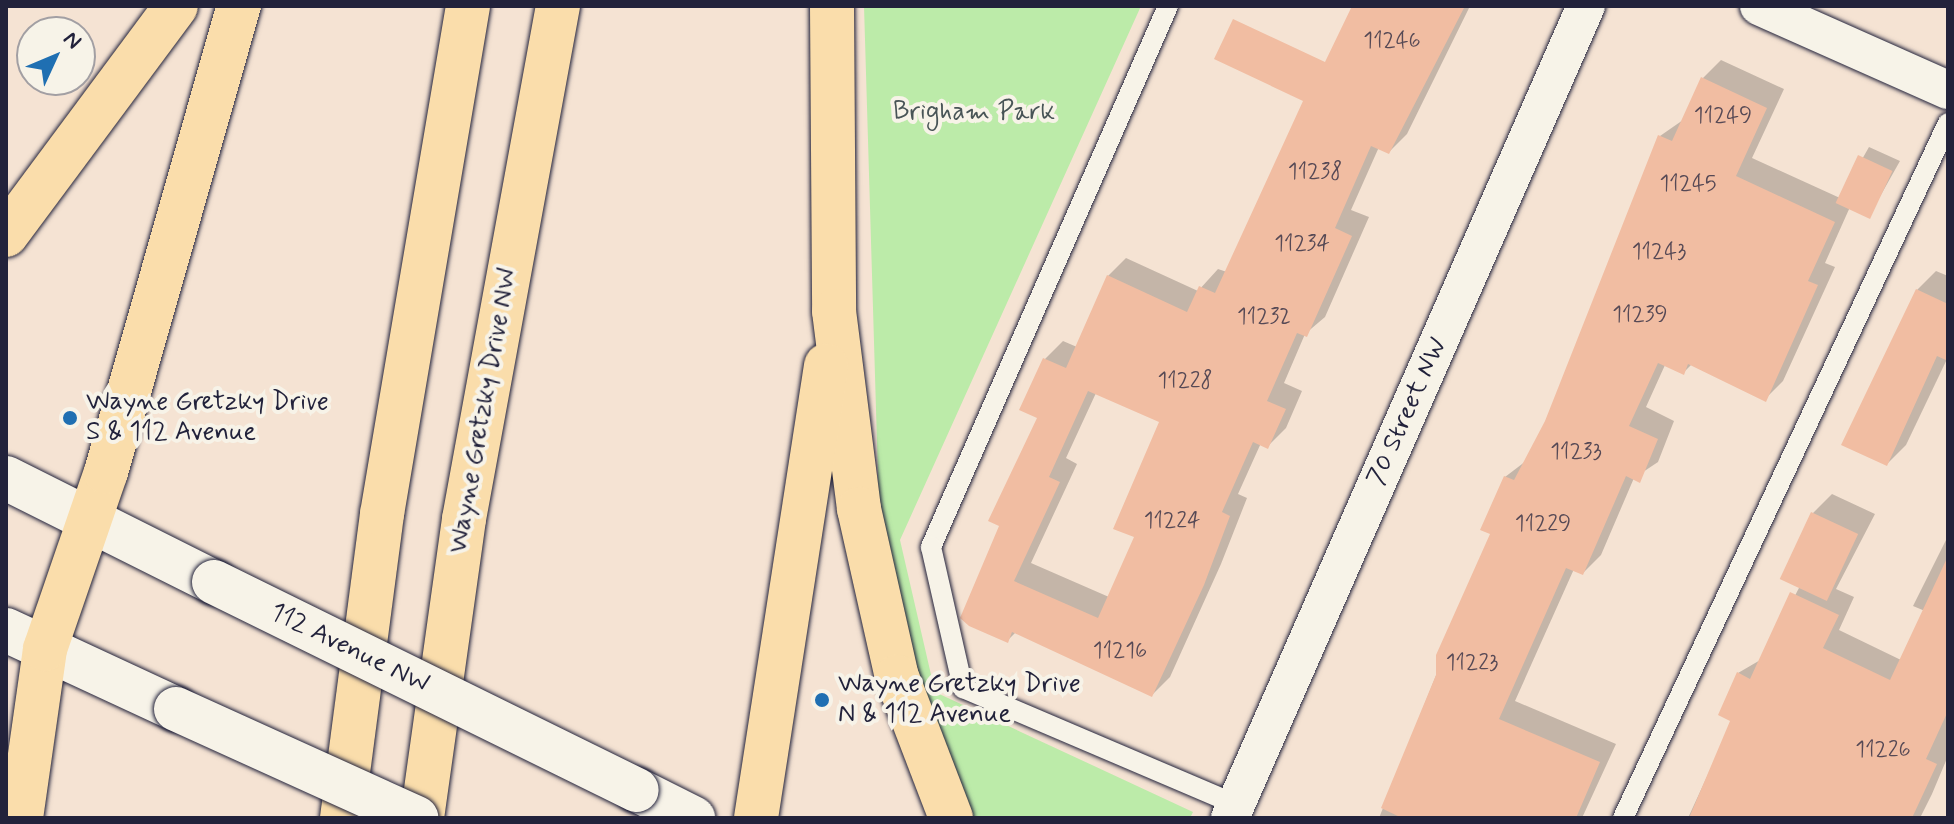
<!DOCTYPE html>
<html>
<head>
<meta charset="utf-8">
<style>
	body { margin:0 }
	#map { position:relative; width:1954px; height:824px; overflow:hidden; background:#f5e3d3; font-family:Mynerve,sans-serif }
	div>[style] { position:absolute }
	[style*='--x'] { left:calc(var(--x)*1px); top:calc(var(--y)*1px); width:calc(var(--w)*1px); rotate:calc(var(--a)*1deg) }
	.green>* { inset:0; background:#bceba9 }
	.shadow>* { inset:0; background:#0003 }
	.building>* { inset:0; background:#f1bda2; transform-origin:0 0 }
	.roads { filter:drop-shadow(0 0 2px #22223b) drop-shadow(0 0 2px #22223b) }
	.lane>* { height:20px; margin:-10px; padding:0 10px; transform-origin:10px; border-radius:10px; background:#f7f3e8 }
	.street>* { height:38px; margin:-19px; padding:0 19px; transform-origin:19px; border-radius:19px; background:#f7f3e8 }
	.secondary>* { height:44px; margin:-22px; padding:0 22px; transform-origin:22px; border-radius:22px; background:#f7f3e8 }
	.primary>* { height:44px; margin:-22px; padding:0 22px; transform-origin:22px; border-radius:22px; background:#faddab }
	.bridges { filter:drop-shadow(0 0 2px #22223b) drop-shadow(0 0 2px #22223b) }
	.secondary-bridge>* { height:44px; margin:-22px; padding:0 22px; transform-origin:22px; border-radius:22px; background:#f7f3e8 }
	.dots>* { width:22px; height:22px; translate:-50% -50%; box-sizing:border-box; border:4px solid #f7f3e8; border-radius:50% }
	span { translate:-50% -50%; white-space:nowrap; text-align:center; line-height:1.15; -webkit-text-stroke:8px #f7f3e8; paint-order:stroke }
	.number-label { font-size:22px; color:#564955 }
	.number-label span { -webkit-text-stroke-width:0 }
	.park-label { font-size:26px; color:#485456 }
	.poi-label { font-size:26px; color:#22223b }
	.left { translate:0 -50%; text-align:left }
	.street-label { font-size:26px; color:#22223b }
	.frame { position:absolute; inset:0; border:8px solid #22223b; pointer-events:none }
	.north { position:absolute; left:16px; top:16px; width:80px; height:80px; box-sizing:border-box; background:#f7f3e8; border:2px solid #a29fa3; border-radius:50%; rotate:46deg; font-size:22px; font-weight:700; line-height:32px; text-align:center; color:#22223b }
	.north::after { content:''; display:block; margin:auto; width:28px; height:36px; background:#1f6fb2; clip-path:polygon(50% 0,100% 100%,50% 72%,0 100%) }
</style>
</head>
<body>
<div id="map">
	<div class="green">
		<div style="clip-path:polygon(864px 6px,1141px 6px,900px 540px,935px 692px,1193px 812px,1190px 818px,974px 818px,955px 786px,913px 682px,879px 510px)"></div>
	</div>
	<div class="shadow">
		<div style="clip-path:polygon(evenodd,1355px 6px,1470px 6px,1407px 134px,1389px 152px,1379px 147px,1351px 210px,1369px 217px,1325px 317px,1305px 334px,1284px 383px,1302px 391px,1286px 428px,1268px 446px,1261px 443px,1238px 494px,1247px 498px,1221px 564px,1170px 677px,1152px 695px,1016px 632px,1007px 641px,1001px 525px,1039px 417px,1045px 359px,1063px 341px,1077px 347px,1108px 276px,1126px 258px,1198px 291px,1218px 269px,1227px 272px,1355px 6px,1096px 393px,1162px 421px,1136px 536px,1109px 597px,1031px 563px,1077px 464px,1066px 458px,1096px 393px)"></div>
		<div style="clip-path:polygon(1721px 60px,1784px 89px,1752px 158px,1840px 198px,1869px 147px,1900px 161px,1869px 216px,1850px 207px,1825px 263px,1835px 267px,1783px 381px,1765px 399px,1692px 364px,1683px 373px,1665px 365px,1646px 407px,1674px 421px,1658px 462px,1634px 478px,1601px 555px,1583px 573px,1574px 569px,1515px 701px,1616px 744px,1582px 818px,1379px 818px,1493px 533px,1505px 477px,1526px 461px,1546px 422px,1660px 136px,1683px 120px,1703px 78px)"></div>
		<div style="clip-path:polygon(1936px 271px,1948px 276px,1948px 357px,1906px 445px,1887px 464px,1917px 290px)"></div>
		<div style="clip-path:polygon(1832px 494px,1875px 514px,1836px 589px,1854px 597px,1839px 630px,1901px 660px,1925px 611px,1913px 606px,1948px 536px,1948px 756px,1932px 794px,1920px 818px,1688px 818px,1733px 720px,1738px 673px,1762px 659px,1800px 586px,1813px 513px)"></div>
	</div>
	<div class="building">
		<div style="clip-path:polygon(evenodd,1352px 6px,1465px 6px,1389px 154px,1371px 146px,1335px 228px,1352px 236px,1307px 337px,1297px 333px,1267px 401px,1286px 409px,1268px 449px,1253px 442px,1222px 512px,1230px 516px,1204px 585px,1152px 697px,1012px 632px,1008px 643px,969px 626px,960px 618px,999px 526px,988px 521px,1037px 418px,1019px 410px,1043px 358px,1066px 368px,1107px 275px,1187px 312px,1199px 286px,1215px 293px,1303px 101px,1214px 59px,1233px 19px,1325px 62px,1352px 6px,1088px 391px,1159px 422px,1113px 529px,1134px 537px,1098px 618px,1014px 581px,1060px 482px,1049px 477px,1088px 391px)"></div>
		<div style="clip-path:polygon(1701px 77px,1767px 108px,1736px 176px,1835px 222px,1808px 281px,1818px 285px,1766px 402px,1688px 364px,1684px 375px,1658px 363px,1629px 426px,1658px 439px,1640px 483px,1626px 476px,1583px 575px,1566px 568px,1499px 719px,1600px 762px,1576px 818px,1402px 818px,1381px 808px,1436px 675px,1436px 655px,1490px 534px,1480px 530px,1504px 476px,1514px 480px,1545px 421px,1658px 135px,1672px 141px)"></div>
		<div style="left:1858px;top:155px;width:38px;height:53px;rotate:25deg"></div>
		<div style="clip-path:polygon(1916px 289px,1948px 304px,1948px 361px,1937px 356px,1887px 466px,1841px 445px)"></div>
		<div style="left:1811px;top:512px;width:52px;height:74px;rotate:25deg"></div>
		<div style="clip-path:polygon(1948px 556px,1948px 711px,1926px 759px,1937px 764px,1912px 818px,1689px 818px,1730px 721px,1718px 715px,1737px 672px,1750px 679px,1790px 592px,1839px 615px,1823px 648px,1890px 680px)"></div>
	</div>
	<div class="roads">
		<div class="lane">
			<div style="--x:1168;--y:6;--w:591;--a:113.66"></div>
			<div style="--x:931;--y:547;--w:145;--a:77.2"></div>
			<div style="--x:963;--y:688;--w:298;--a:23.1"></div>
			<div style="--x:1623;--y:818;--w:767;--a:-64.94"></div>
		</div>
		<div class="street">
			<div style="--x:1759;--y:6;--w:207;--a:24"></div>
			<div style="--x:1230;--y:818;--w:887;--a:-66.33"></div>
		</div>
		<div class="secondary">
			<div style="--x:6;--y:478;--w:233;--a:26.6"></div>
			<div style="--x:6;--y:630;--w:187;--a:24.9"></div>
			<div style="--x:637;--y:790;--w:63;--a:26.6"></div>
		</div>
		<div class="primary">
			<div style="--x:832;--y:6;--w:305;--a:89.6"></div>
			<div style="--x:834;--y:311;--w:200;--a:82.8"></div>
			<div style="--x:859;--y:509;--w:172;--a:77.3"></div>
			<div style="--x:897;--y:677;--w:151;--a:69"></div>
			<div style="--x:6;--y:235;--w:285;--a:-53.4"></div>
			<div style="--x:21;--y:818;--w:171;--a:-81.9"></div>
			<div style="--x:45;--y:649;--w:187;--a:-71"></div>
			<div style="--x:106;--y:472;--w:485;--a:-74.1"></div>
			<div style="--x:342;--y:818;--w:307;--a:-82.5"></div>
			<div style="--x:382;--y:514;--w:515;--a:-80.39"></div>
			<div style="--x:422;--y:818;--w:302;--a:-82"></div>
			<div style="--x:464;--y:519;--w:522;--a:-79.62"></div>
			<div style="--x:756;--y:818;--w:458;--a:-81.2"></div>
		</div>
	</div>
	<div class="bridges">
		<div class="secondary-bridge">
			<div style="--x:214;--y:582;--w:471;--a:26.2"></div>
			<div style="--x:176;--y:709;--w:264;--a:24.4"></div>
		</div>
	</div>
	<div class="dots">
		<div style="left:70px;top:418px;background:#1f6fb2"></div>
		<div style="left:822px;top:700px;background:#1f6fb2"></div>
	</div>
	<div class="number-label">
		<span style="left:1392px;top:42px">11246</span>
		<span style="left:1723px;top:117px">11249</span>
		<span style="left:1315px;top:173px">11238</span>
		<span style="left:1688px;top:185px">11245</span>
		<span style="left:1302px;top:245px">11234</span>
		<span style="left:1659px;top:253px">11243</span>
		<span style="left:1640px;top:316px">11239</span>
		<span style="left:1264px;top:318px">11232</span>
		<span style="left:1185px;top:382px">11228</span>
		<span style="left:1576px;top:453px">11233</span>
		<span style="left:1172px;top:522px">11224</span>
		<span style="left:1543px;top:525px">11229</span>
		<span style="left:1120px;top:652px">11216</span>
		<span style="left:1472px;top:664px">11223</span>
		<span style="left:1883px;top:751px">11226</span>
	</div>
	<div class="park-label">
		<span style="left:974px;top:113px">Brigham Park</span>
	</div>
	<div class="poi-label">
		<span class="left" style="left:86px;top:418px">Wayne Gretzky Drive<br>S &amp; 112 Avenue</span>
		<span class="left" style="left:838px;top:700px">Wayne Gretzky Drive<br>N &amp; 112 Avenue</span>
	</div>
	<div class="street-label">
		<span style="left:484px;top:411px;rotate:-80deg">Wayne Gretzky Drive NW</span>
		<span style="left:1408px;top:412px;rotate:-66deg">70 Street NW</span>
		<span style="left:349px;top:649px;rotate:26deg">112 Avenue NW</span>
	</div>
	<div class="frame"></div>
	<div class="north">N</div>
</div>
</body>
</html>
